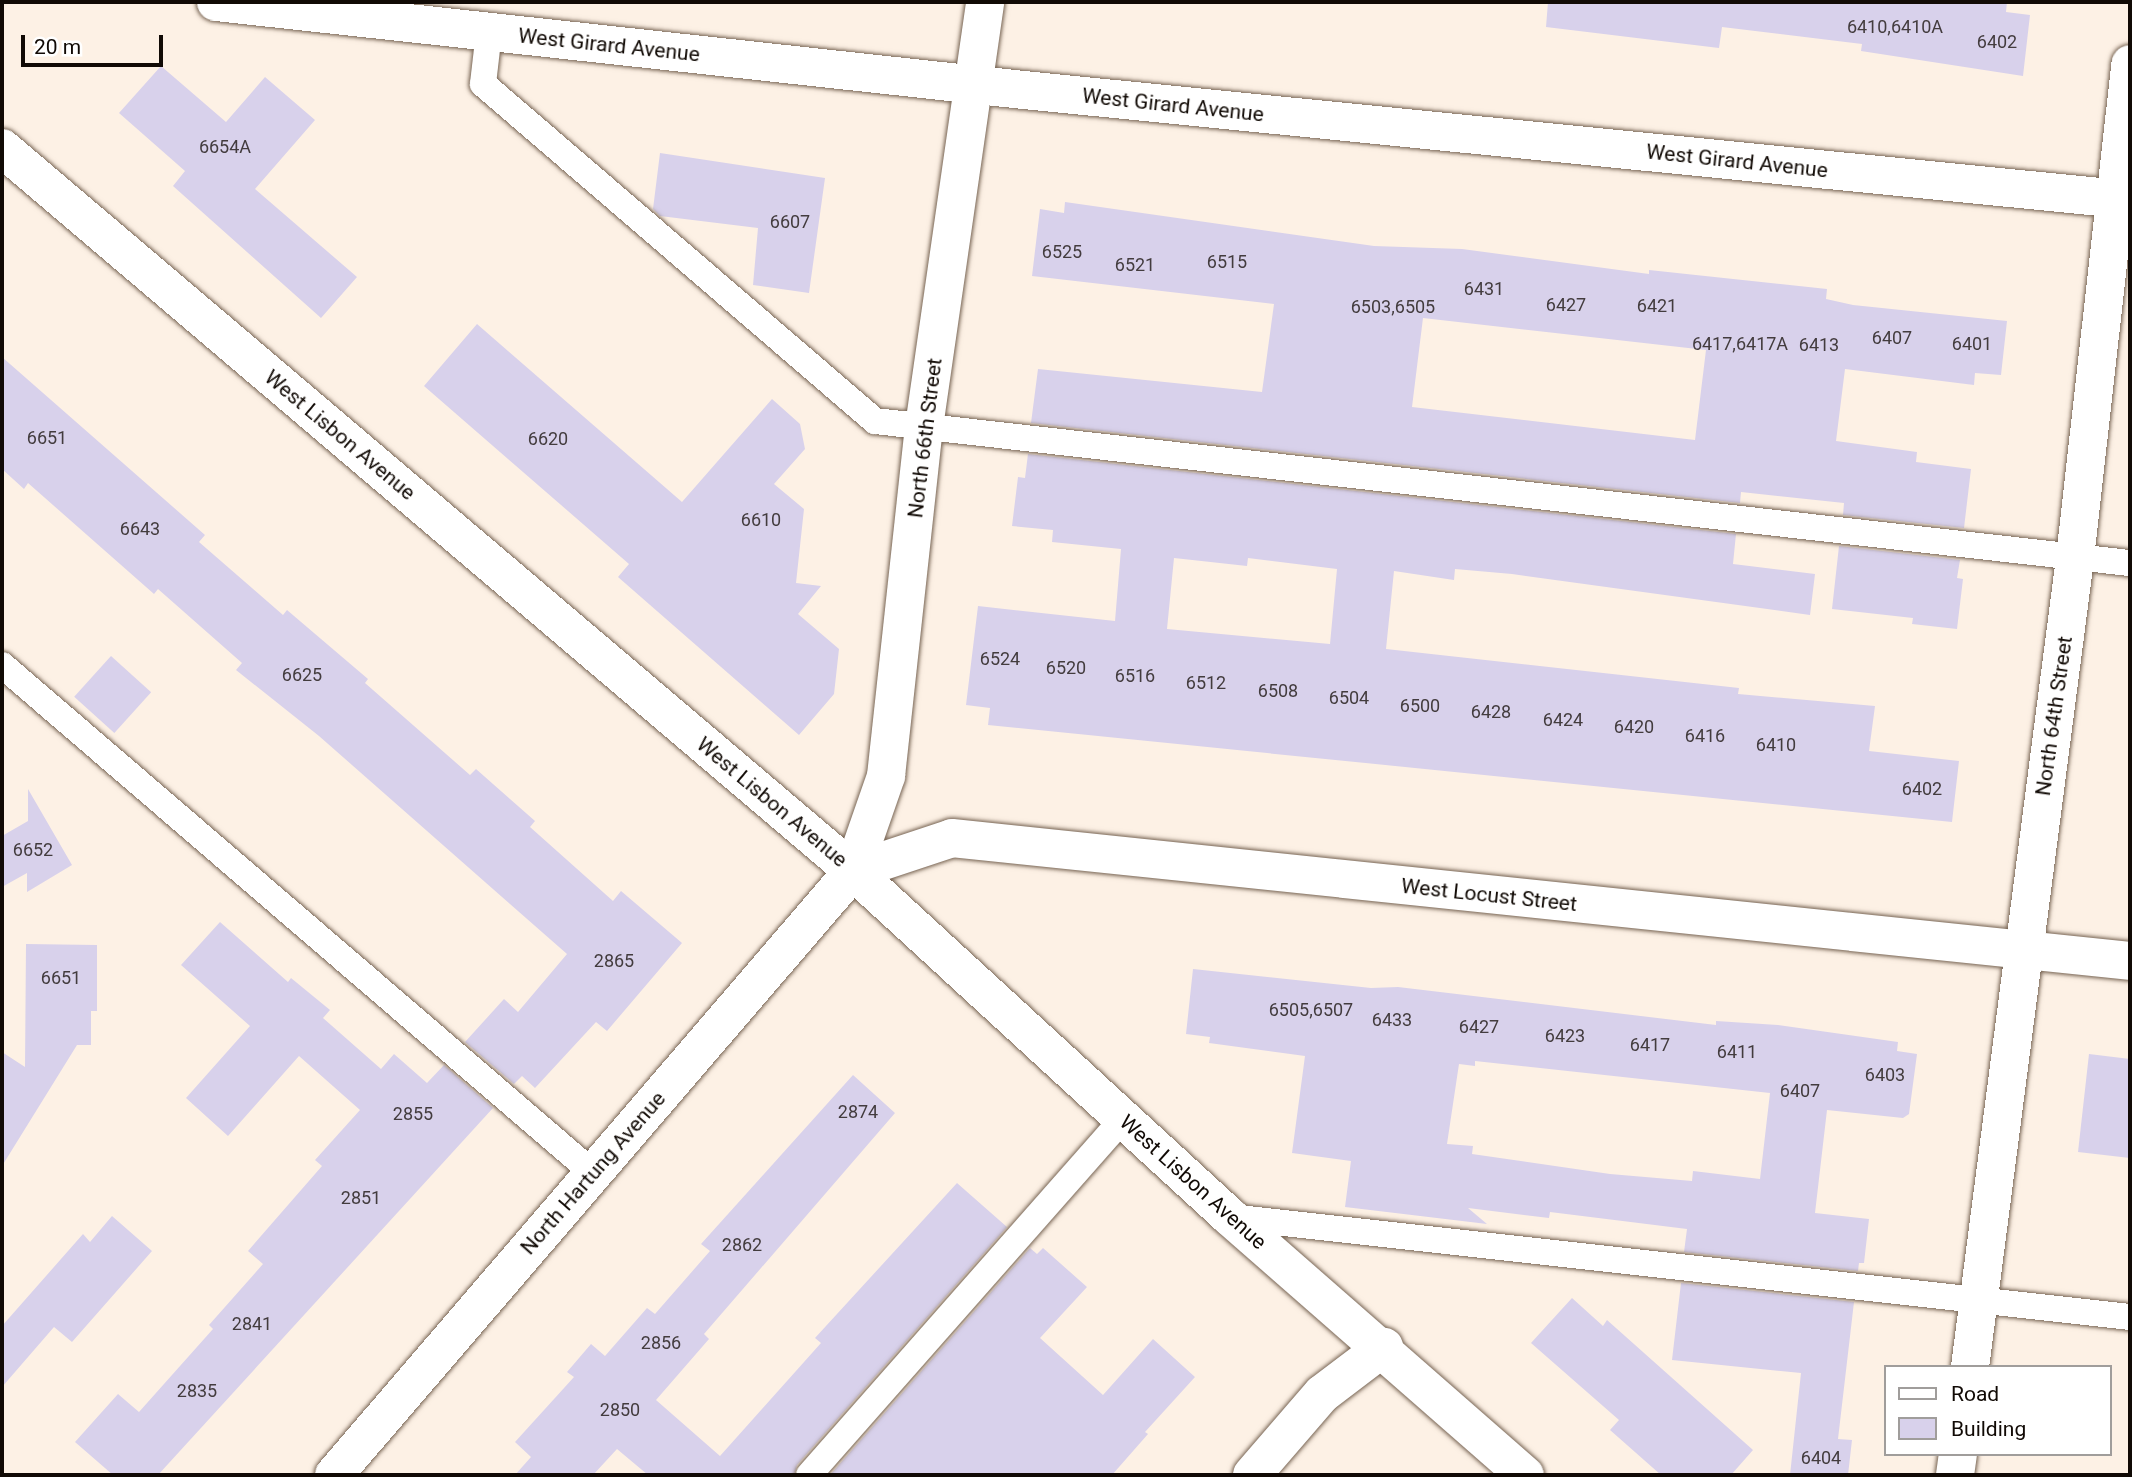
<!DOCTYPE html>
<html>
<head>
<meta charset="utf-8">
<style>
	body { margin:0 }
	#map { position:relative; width:2132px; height:1477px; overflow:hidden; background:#fdf1e5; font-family:Roboto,sans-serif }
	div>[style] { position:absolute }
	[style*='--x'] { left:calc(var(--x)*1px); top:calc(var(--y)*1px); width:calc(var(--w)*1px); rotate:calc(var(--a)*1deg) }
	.building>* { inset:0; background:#d8d1eb; transform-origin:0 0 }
	.roads { filter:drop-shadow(0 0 2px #776453) drop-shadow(0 0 2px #776453) }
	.lane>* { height:26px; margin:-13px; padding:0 13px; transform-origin:13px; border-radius:13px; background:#fff }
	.street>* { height:38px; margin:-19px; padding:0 19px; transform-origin:19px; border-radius:19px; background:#fff }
	.secondary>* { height:38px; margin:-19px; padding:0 19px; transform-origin:19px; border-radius:19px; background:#fff }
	span { translate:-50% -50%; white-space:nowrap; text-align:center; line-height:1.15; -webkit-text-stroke:6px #fff; paint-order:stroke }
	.number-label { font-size:18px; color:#433c3e }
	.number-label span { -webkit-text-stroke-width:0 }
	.street-label { font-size:21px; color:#110a05 }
	.frame { position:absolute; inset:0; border:4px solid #110a05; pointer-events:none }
	.legend { position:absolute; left:1884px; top:1365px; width:228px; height:91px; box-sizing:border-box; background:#fff; border:2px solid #a09d9b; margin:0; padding:9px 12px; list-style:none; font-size:21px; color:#110a05 }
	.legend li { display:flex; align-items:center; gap:14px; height:35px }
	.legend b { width:35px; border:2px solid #a09d9b }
	.scale { position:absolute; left:21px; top:35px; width:142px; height:32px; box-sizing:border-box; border:4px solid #110a05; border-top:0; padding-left:9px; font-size:21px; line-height:24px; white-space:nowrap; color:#110a05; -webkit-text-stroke:5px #fff; paint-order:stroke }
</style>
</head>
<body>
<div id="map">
	<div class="building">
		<div style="clip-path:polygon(1548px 2px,2007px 2px,2006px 12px,2030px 15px,2023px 76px,1861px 51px,1862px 44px,1722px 27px,1719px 48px,1546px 27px)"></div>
		<div style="clip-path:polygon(161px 66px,226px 122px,265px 77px,315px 120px,255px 189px,357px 277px,321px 318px,173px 186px,185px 171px,119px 113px)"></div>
		<div style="clip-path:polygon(660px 153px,825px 178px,809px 293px,753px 285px,758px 228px,660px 216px,653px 209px)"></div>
		<div style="clip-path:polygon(evenodd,1065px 202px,1374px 246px,1462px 249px,1649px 274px,1649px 270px,1827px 289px,1826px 299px,1853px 305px,2007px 321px,2001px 375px,1975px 373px,1974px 385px,1845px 369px,1836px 441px,1917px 452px,1916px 462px,1971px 469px,1964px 528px,1843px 515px,1844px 503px,1741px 492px,1740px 503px,1031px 423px,1038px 369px,1262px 392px,1274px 304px,1032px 276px,1040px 209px,1064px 213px,1065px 202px,1423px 318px,1706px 350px,1695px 440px,1412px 407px,1423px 318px)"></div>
		<div style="clip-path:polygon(477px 324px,682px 502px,772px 399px,800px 424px,805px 449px,774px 484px,804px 509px,796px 583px,821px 586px,798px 614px,839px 649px,834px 694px,799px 735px,618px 577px,629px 564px,424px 386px)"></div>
		<div style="clip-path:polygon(2px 357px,205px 535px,199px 542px,283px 615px,287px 610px,368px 679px,365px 683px,470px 775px,476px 769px,535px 821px,530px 827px,613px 901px,621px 891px,682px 943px,607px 1031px,596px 1022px,535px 1088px,522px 1076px,514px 1084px,465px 1042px,504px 999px,518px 1012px,567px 954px,319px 736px,236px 670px,242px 663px,158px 589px,154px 594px,28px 483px,24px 489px,2px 469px)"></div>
		<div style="clip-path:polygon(evenodd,1028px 454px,1736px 534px,1733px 564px,1815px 574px,1810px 615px,1512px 574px,1455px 569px,1454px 580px,1394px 571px,1386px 649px,1739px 688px,1738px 694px,1875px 706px,1869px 751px,1959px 761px,1952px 822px,988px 725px,990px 708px,966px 705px,978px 606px,1115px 621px,1121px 549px,1052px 542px,1053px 530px,1012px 526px,1018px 477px,1025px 478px,1028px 454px,1174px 558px,1247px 566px,1248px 558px,1337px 569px,1330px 644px,1167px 629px,1174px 558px)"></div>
		<div style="clip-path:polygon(1839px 546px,1960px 560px,1957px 578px,1963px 579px,1957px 629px,1912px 624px,1913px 618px,1832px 609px)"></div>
		<div style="left:111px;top:656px;width:54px;height:55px;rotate:42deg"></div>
		<div style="clip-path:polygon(28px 789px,72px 865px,27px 892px,27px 873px,2px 887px,2px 836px,28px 821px)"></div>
		<div style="clip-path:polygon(220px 922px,288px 982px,291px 978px,330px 1010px,323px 1018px,381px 1069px,394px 1054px,427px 1083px,444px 1065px,493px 1108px,158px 1475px,113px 1475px,75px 1442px,118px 1394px,139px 1412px,213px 1329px,209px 1325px,263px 1264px,248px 1251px,322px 1166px,315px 1160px,360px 1110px,299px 1056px,228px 1136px,186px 1098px,250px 1026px,181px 965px)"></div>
		<div style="clip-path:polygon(26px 944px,97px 945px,97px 1011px,91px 1011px,91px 1045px,77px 1045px,2px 1166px,2px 1052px,25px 1067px)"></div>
		<div style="clip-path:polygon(evenodd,1193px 969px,1371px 988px,1398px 987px,1716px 1025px,1716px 1021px,1778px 1025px,1898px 1042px,1897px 1051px,1917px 1054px,1909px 1114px,1903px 1118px,1827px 1110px,1815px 1213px,1869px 1219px,1864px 1263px,1859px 1263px,1858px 1271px,1684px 1252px,1687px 1229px,1550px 1212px,1549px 1218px,1468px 1208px,1487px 1224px,1345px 1207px,1351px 1161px,1292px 1153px,1305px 1056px,1209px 1043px,1210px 1037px,1186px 1034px,1193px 969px,1475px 1061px,1770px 1093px,1760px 1179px,1693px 1171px,1692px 1181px,1610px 1174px,1472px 1154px,1473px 1146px,1447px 1144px,1459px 1064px,1475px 1066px,1475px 1061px)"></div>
		<div style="clip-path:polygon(2089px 1054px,2130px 1059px,2130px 1158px,2078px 1152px)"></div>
		<div style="clip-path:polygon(853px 1075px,895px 1113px,704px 1334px,709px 1339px,656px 1400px,720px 1456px,821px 1343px,815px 1338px,957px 1183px,1007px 1227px,797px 1465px,794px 1475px,648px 1475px,617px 1449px,593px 1475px,515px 1475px,531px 1457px,515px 1442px,574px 1377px,567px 1372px,591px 1344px,605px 1356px,647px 1308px,655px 1314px,710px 1251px,701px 1244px)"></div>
		<div style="clip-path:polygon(112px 1216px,152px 1251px,72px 1342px,54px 1327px,2px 1387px,2px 1326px,83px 1234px,90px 1242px)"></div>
		<div style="clip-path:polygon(1030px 1248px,1037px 1254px,1043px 1248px,1087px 1287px,1040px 1338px,1103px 1395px,1153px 1339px,1195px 1377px,1145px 1432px,1148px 1434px,1112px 1475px,830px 1475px)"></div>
		<div style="clip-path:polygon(1681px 1283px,1854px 1302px,1838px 1439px,1852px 1440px,1848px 1475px,1790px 1475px,1801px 1373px,1672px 1360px)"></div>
		<div style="clip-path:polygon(1572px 1298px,1603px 1326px,1607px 1320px,1753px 1450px,1731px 1475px,1661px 1475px,1610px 1430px,1619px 1420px,1531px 1343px)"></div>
	</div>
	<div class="roads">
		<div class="lane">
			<div style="--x:489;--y:32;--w:52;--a:96.6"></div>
			<div style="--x:483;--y:84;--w:517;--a:40.69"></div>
			<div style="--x:875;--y:421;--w:1263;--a:6.46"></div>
			<div style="--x:2;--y:665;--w:779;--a:40.68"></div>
			<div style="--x:1230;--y:1217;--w:906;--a:6.34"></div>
			<div style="--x:809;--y:1475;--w:475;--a:-48.6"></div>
		</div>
		<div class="street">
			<div style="--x:216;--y:2;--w:813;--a:6.22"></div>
			<div style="--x:1024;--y:90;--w:1111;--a:5.68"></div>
			<div style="--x:853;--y:871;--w:104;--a:-18.4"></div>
			<div style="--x:952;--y:838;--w:1184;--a:5.96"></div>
			<div style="--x:1970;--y:1367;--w:816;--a:-82.6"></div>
			<div style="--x:2075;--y:558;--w:497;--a:-83.6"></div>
			<div style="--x:334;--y:1475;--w:796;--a:-49.33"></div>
			<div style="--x:853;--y:871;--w:101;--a:-70.8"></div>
			<div style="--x:886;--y:776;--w:351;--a:-83.8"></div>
			<div style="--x:924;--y:427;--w:429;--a:-81.8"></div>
			<div style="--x:1252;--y:1475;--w:107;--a:-49.2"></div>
			<div style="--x:1322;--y:1394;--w:78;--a:-37.2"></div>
			<div style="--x:1955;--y:1475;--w:21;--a:-82"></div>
		</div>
		<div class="secondary">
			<div style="--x:2;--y:148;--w:1117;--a:40.35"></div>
			<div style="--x:853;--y:871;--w:512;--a:42.54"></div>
			<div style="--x:1230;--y:1217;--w:392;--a:41.2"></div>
		</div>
	</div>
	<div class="number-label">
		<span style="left:1895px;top:27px">6410,6410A</span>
		<span style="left:1997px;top:42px">6402</span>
		<span style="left:225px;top:147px">6654A</span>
		<span style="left:790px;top:222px">6607</span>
		<span style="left:1062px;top:252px">6525</span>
		<span style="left:1227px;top:262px">6515</span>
		<span style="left:1135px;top:265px">6521</span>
		<span style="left:1484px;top:289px">6431</span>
		<span style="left:1566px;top:305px">6427</span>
		<span style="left:1657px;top:306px">6421</span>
		<span style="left:1393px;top:307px">6503,6505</span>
		<span style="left:1892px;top:338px">6407</span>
		<span style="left:1740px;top:344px">6417,6417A</span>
		<span style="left:1972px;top:344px">6401</span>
		<span style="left:1819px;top:345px">6413</span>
		<span style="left:47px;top:438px">6651</span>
		<span style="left:548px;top:439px">6620</span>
		<span style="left:761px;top:520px">6610</span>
		<span style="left:140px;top:529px">6643</span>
		<span style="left:1000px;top:659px">6524</span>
		<span style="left:1066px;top:668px">6520</span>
		<span style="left:302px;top:675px">6625</span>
		<span style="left:1135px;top:676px">6516</span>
		<span style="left:1206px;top:683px">6512</span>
		<span style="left:1278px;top:691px">6508</span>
		<span style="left:1349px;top:698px">6504</span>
		<span style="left:1420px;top:706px">6500</span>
		<span style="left:1491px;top:712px">6428</span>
		<span style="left:1563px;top:720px">6424</span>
		<span style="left:1634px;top:727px">6420</span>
		<span style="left:1705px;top:736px">6416</span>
		<span style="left:1776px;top:745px">6410</span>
		<span style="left:1922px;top:789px">6402</span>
		<span style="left:33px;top:850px">6652</span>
		<span style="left:614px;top:961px">2865</span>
		<span style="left:61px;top:978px">6651</span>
		<span style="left:1311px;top:1010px">6505,6507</span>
		<span style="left:1392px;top:1020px">6433</span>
		<span style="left:1479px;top:1027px">6427</span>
		<span style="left:1565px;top:1036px">6423</span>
		<span style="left:1650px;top:1045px">6417</span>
		<span style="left:1737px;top:1052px">6411</span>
		<span style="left:1885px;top:1075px">6403</span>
		<span style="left:1800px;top:1091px">6407</span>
		<span style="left:858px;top:1112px">2874</span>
		<span style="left:413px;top:1114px">2855</span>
		<span style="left:361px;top:1198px">2851</span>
		<span style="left:742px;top:1245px">2862</span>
		<span style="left:252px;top:1324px">2841</span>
		<span style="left:661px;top:1343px">2856</span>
		<span style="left:197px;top:1391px">2835</span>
		<span style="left:620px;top:1410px">2850</span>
		<span style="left:1821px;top:1458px">6404</span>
	</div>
	<div class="street-label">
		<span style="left:609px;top:45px;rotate:6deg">West Girard Avenue</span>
		<span style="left:1173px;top:105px;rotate:6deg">West Girard Avenue</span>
		<span style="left:1737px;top:161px;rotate:6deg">West Girard Avenue</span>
		<span style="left:340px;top:435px;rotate:40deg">West Lisbon Avenue</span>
		<span style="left:925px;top:438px;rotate:-83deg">North 66th Street</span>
		<span style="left:2054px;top:716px;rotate:-82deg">North 64th Street</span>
		<span style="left:772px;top:802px;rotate:40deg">West Lisbon Avenue</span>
		<span style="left:1489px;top:895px;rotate:6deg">West Locust Street</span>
		<span style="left:593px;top:1173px;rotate:-49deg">North Hartung Avenue</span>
		<span style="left:1193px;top:1182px;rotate:42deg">West Lisbon Avenue</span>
	</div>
	<div class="frame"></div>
	<ul class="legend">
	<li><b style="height:9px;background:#fff"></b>Road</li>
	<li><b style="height:19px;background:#d8d1eb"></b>Building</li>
	</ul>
	<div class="scale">20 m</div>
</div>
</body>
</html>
